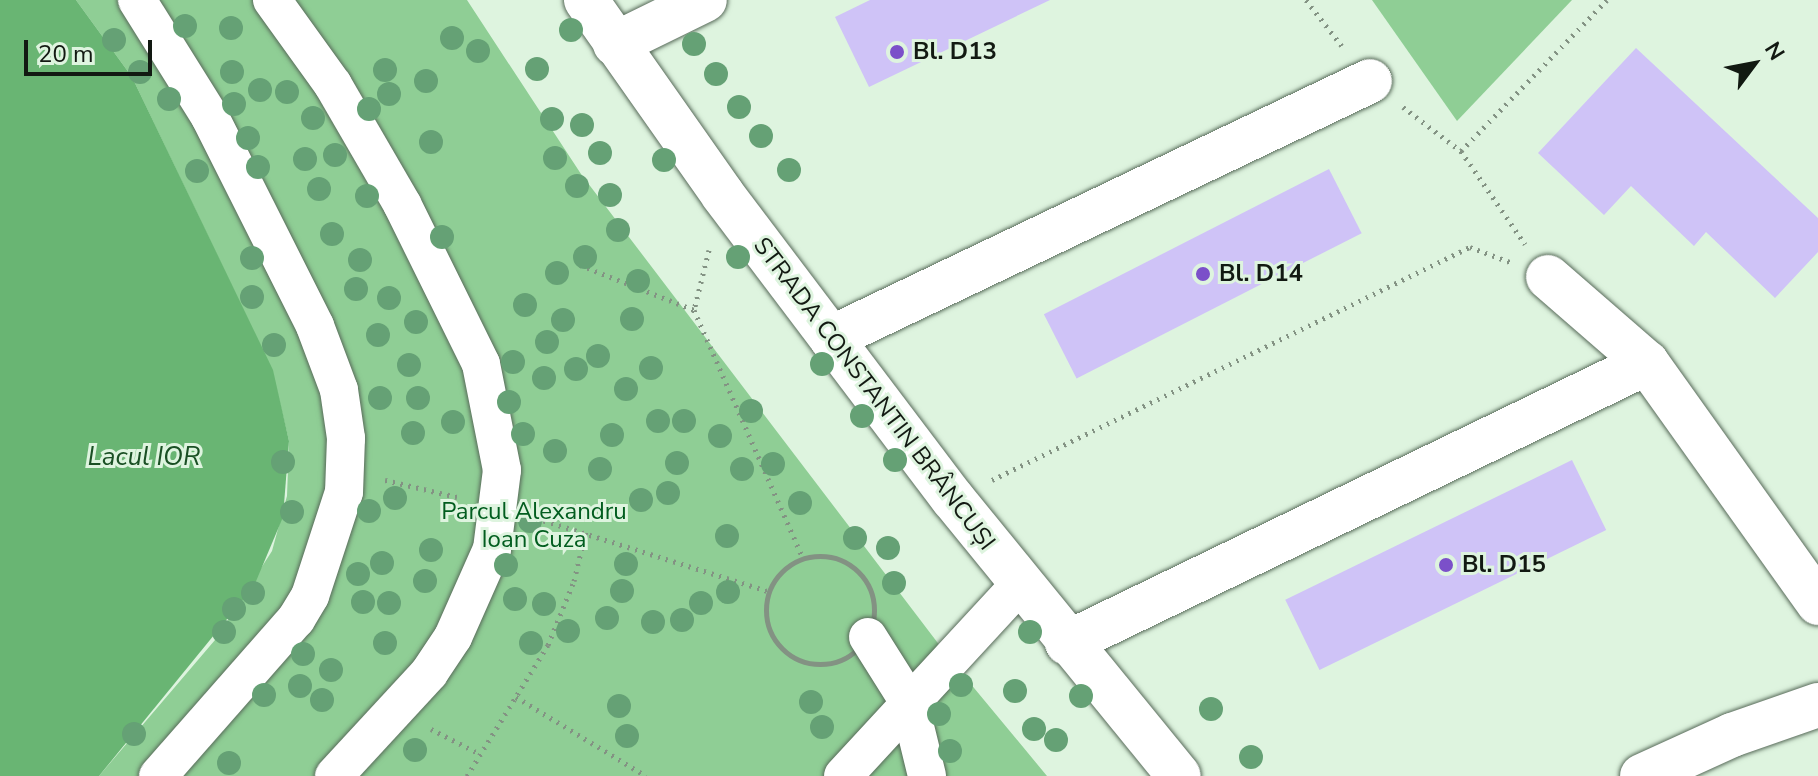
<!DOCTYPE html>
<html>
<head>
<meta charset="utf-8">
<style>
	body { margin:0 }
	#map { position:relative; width:1818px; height:776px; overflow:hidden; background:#def4df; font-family:"Nunito Sans",sans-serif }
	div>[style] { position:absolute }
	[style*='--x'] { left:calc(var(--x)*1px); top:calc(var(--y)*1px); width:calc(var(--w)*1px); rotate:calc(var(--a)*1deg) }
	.green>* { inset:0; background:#8fce95 }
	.water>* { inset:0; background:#69b573 }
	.building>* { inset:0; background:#cfc3f7; transform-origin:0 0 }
	.path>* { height:5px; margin-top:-2.5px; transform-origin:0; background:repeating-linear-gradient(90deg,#839283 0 2px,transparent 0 8px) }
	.path>.ring { margin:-2.5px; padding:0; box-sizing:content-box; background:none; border:5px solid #839283; border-radius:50% }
	.roads { filter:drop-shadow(0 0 2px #586b5a) drop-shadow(0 0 2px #586b5a) }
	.pedestrian>* { height:38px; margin:-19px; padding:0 19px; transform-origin:19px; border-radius:19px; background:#fff }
	.minor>* { height:44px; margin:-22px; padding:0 22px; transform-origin:22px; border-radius:22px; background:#fff }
	.secondary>* { height:44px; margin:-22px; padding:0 22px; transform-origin:22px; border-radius:22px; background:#fff }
	.trees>* { width:24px; height:24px; margin:-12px; border-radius:50%; background:#65a175 }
	.dots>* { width:22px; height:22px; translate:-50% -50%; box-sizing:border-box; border:4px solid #def4df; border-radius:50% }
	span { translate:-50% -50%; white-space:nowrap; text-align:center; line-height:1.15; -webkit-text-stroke:6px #def4df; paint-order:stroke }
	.poi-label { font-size:24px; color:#121912; font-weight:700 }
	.left { translate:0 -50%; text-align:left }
	.street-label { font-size:24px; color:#121912 }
	.park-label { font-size:24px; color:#025d1f }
	.water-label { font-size:26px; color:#1a5024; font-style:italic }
	.north { position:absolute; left:1714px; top:24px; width:80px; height:80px; -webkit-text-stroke:6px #def4df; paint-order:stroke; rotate:58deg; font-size:22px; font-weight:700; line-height:32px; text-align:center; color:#121912 }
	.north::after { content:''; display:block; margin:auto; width:28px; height:36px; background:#121912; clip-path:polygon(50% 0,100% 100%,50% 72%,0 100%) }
	.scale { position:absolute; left:24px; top:40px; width:128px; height:36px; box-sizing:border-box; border:4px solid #121912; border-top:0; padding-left:10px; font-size:24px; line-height:28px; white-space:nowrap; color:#121912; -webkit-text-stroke:6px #def4df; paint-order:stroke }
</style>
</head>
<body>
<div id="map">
	<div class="green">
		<div style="clip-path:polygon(76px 0,467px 0,581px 174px,950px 659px,1047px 776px,99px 776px,215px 640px,272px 551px,287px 496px,289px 441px,272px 370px,132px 77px)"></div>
		<div style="clip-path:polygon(1372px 0,1572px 0,1457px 121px)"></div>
	</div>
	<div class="water">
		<div style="clip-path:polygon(0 0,76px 0,132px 77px,273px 370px,289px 441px,283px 517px,254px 586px,99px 776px,0 776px)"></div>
	</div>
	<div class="building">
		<div style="clip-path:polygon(870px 0,1050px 0,869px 87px,835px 17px)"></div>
		<div style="clip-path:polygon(1636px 48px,1818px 218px,1818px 252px,1775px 298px,1706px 232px,1694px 246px,1631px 186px,1604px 215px,1538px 153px)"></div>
		<div style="left:1329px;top:169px;width:72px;height:320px;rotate:63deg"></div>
		<div style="left:1572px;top:460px;width:78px;height:319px;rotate:64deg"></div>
	</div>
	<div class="path">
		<div style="--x:1306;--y:0;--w:58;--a:52"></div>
		<div style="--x:1403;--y:107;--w:73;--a:37.2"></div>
		<div style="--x:1461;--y:151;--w:113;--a:55.5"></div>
		<div style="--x:1461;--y:151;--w:210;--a:-46"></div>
		<div style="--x:709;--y:250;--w:62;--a:104"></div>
		<div style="--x:694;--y:310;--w:271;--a:66.3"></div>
		<div style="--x:580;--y:265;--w:123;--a:21.5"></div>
		<div style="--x:385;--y:480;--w:74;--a:13.3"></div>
		<div style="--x:992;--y:480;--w:532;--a:-25.99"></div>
		<div style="--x:1470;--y:247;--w:43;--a:20.6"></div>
		<div style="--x:536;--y:518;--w:243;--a:17.5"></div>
		<div class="ring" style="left:766px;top:556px;width:103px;height:103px"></div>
		<div style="--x:516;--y:697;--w:152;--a:31.3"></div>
		<div style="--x:431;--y:729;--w:55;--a:27"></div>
		<div style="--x:467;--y:776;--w:154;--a:-58.3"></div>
		<div style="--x:548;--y:645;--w:69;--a:-67.9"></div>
		<div style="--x:574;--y:581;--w:51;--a:-76.5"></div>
	</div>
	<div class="roads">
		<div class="pedestrian">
			<div style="--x:137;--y:0;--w:138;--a:58"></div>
			<div style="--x:210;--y:117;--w:234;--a:63.3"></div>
			<div style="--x:315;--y:326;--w:68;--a:69.4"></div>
			<div style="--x:339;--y:390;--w:49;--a:81.7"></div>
			<div style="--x:346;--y:438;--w:54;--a:92.1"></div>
			<div style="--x:344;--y:492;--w:109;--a:108.1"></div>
			<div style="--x:310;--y:596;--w:27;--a:121"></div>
			<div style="--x:296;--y:619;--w:209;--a:131.3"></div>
			<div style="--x:272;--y:0;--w:105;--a:54.3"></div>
			<div style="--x:333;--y:85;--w:138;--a:59.9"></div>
			<div style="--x:402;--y:204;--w:178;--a:63.7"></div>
			<div style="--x:481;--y:364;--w:108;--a:78.8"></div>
			<div style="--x:502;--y:470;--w:80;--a:97.2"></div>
			<div style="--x:492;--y:549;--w:96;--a:113.9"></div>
			<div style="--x:453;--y:637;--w:43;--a:123.7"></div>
			<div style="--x:429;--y:673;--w:140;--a:132.7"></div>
			<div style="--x:868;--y:637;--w:77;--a:57.8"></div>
			<div style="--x:909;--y:702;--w:76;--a:76.3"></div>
			<div style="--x:843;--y:776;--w:260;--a:-47.3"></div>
		</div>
		<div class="minor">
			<div style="--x:615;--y:44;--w:100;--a:-26.1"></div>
			<div style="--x:1548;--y:277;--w:131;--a:41"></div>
			<div style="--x:1647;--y:363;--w:295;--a:54.5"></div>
			<div style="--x:831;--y:338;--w:597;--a:-25.49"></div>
			<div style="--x:1067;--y:643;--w:644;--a:-25.77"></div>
			<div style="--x:1642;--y:776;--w:99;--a:-24.5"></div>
			<div style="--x:1732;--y:735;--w:91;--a:-19.2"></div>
		</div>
		<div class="secondary">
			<div style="--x:586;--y:0;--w:238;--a:54.9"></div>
			<div style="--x:723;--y:195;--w:381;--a:52.9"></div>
			<div style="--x:953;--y:499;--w:357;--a:50.8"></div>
		</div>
	</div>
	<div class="trees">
		<div style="left:185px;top:26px"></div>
		<div style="left:231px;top:28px"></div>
		<div style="left:571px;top:30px"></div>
		<div style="left:452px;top:38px"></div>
		<div style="left:114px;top:40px"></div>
		<div style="left:694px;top:44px"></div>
		<div style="left:478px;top:51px"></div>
		<div style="left:537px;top:69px"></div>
		<div style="left:385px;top:70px"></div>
		<div style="left:140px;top:72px"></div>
		<div style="left:232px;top:72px"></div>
		<div style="left:716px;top:74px"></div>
		<div style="left:426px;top:81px"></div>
		<div style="left:260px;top:90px"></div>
		<div style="left:287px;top:92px"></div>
		<div style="left:389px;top:94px"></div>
		<div style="left:169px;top:99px"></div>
		<div style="left:234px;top:104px"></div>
		<div style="left:739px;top:107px"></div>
		<div style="left:369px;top:109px"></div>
		<div style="left:313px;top:118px"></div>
		<div style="left:552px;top:119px"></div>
		<div style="left:582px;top:125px"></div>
		<div style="left:761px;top:136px"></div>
		<div style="left:248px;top:138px"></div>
		<div style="left:431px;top:142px"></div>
		<div style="left:600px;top:153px"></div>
		<div style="left:335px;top:155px"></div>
		<div style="left:555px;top:158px"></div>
		<div style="left:305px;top:159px"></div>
		<div style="left:664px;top:160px"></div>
		<div style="left:258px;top:167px"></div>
		<div style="left:789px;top:170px"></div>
		<div style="left:197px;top:171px"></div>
		<div style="left:577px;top:186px"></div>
		<div style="left:319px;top:189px"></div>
		<div style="left:610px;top:195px"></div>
		<div style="left:367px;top:196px"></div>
		<div style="left:618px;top:230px"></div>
		<div style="left:332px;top:234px"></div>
		<div style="left:442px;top:237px"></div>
		<div style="left:585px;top:257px"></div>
		<div style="left:738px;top:257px"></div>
		<div style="left:252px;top:258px"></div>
		<div style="left:360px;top:260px"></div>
		<div style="left:557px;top:273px"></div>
		<div style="left:638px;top:281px"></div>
		<div style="left:356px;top:289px"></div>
		<div style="left:252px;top:297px"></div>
		<div style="left:389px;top:298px"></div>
		<div style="left:525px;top:305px"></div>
		<div style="left:632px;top:319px"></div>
		<div style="left:563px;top:320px"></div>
		<div style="left:416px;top:322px"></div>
		<div style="left:378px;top:335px"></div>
		<div style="left:547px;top:342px"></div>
		<div style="left:274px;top:345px"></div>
		<div style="left:598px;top:356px"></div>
		<div style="left:513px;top:362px"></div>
		<div style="left:822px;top:364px"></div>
		<div style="left:409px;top:365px"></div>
		<div style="left:651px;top:368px"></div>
		<div style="left:576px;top:369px"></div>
		<div style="left:544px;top:378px"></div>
		<div style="left:626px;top:389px"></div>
		<div style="left:380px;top:398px"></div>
		<div style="left:418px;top:398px"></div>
		<div style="left:509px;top:402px"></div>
		<div style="left:751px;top:411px"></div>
		<div style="left:862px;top:416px"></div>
		<div style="left:658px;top:421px"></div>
		<div style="left:684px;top:421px"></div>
		<div style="left:453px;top:422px"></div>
		<div style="left:413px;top:433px"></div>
		<div style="left:523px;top:434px"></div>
		<div style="left:612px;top:435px"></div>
		<div style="left:720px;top:436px"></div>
		<div style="left:555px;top:451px"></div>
		<div style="left:895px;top:460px"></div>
		<div style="left:283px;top:462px"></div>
		<div style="left:677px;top:463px"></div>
		<div style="left:773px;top:464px"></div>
		<div style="left:600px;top:469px"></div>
		<div style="left:742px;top:469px"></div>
		<div style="left:668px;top:493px"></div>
		<div style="left:395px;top:498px"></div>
		<div style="left:641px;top:500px"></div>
		<div style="left:800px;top:503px"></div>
		<div style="left:369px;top:511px"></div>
		<div style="left:292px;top:512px"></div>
		<div style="left:530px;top:521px"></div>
		<div style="left:727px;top:536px"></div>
		<div style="left:855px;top:538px"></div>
		<div style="left:888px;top:548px"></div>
		<div style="left:431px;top:550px"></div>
		<div style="left:382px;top:563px"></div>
		<div style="left:626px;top:564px"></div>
		<div style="left:506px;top:565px"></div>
		<div style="left:358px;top:574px"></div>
		<div style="left:425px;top:581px"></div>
		<div style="left:894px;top:583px"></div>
		<div style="left:622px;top:591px"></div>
		<div style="left:728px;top:592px"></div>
		<div style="left:253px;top:593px"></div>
		<div style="left:515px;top:599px"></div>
		<div style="left:363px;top:602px"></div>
		<div style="left:389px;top:603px"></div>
		<div style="left:701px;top:603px"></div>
		<div style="left:544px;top:604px"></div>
		<div style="left:234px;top:609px"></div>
		<div style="left:607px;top:618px"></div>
		<div style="left:682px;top:620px"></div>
		<div style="left:653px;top:622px"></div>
		<div style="left:568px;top:631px"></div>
		<div style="left:224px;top:632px"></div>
		<div style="left:1030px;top:632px"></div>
		<div style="left:385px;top:643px"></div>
		<div style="left:531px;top:643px"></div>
		<div style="left:303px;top:654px"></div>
		<div style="left:331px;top:670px"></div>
		<div style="left:961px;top:685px"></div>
		<div style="left:300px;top:686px"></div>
		<div style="left:1015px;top:691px"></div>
		<div style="left:264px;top:695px"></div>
		<div style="left:1081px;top:696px"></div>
		<div style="left:322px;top:700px"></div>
		<div style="left:811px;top:702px"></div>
		<div style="left:619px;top:706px"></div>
		<div style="left:1211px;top:709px"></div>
		<div style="left:939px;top:714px"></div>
		<div style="left:822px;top:727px"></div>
		<div style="left:1034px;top:729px"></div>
		<div style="left:134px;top:734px"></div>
		<div style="left:627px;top:736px"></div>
		<div style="left:1056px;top:740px"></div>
		<div style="left:415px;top:750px"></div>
		<div style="left:950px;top:751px"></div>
		<div style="left:1251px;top:757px"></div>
		<div style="left:229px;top:763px"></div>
	</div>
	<div class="dots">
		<div style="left:897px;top:52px;background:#7b50c9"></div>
		<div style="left:1203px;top:274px;background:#7b50c9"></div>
		<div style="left:1446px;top:565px;background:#7b50c9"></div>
	</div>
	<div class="poi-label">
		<span class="left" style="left:913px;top:52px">Bl. D13</span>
		<span class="left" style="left:1219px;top:274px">Bl. D14</span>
		<span class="left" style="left:1462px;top:565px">Bl. D15</span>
	</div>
	<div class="street-label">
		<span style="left:874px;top:394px;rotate:53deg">STRADA CONSTANTIN BRÂNCUȘI</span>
	</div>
	<div class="park-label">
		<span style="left:534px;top:526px">Parcul Alexandru<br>Ioan Cuza</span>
	</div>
	<div class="water-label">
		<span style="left:144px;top:457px">Lacul IOR</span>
	</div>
	<div class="north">N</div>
	<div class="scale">20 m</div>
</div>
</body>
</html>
